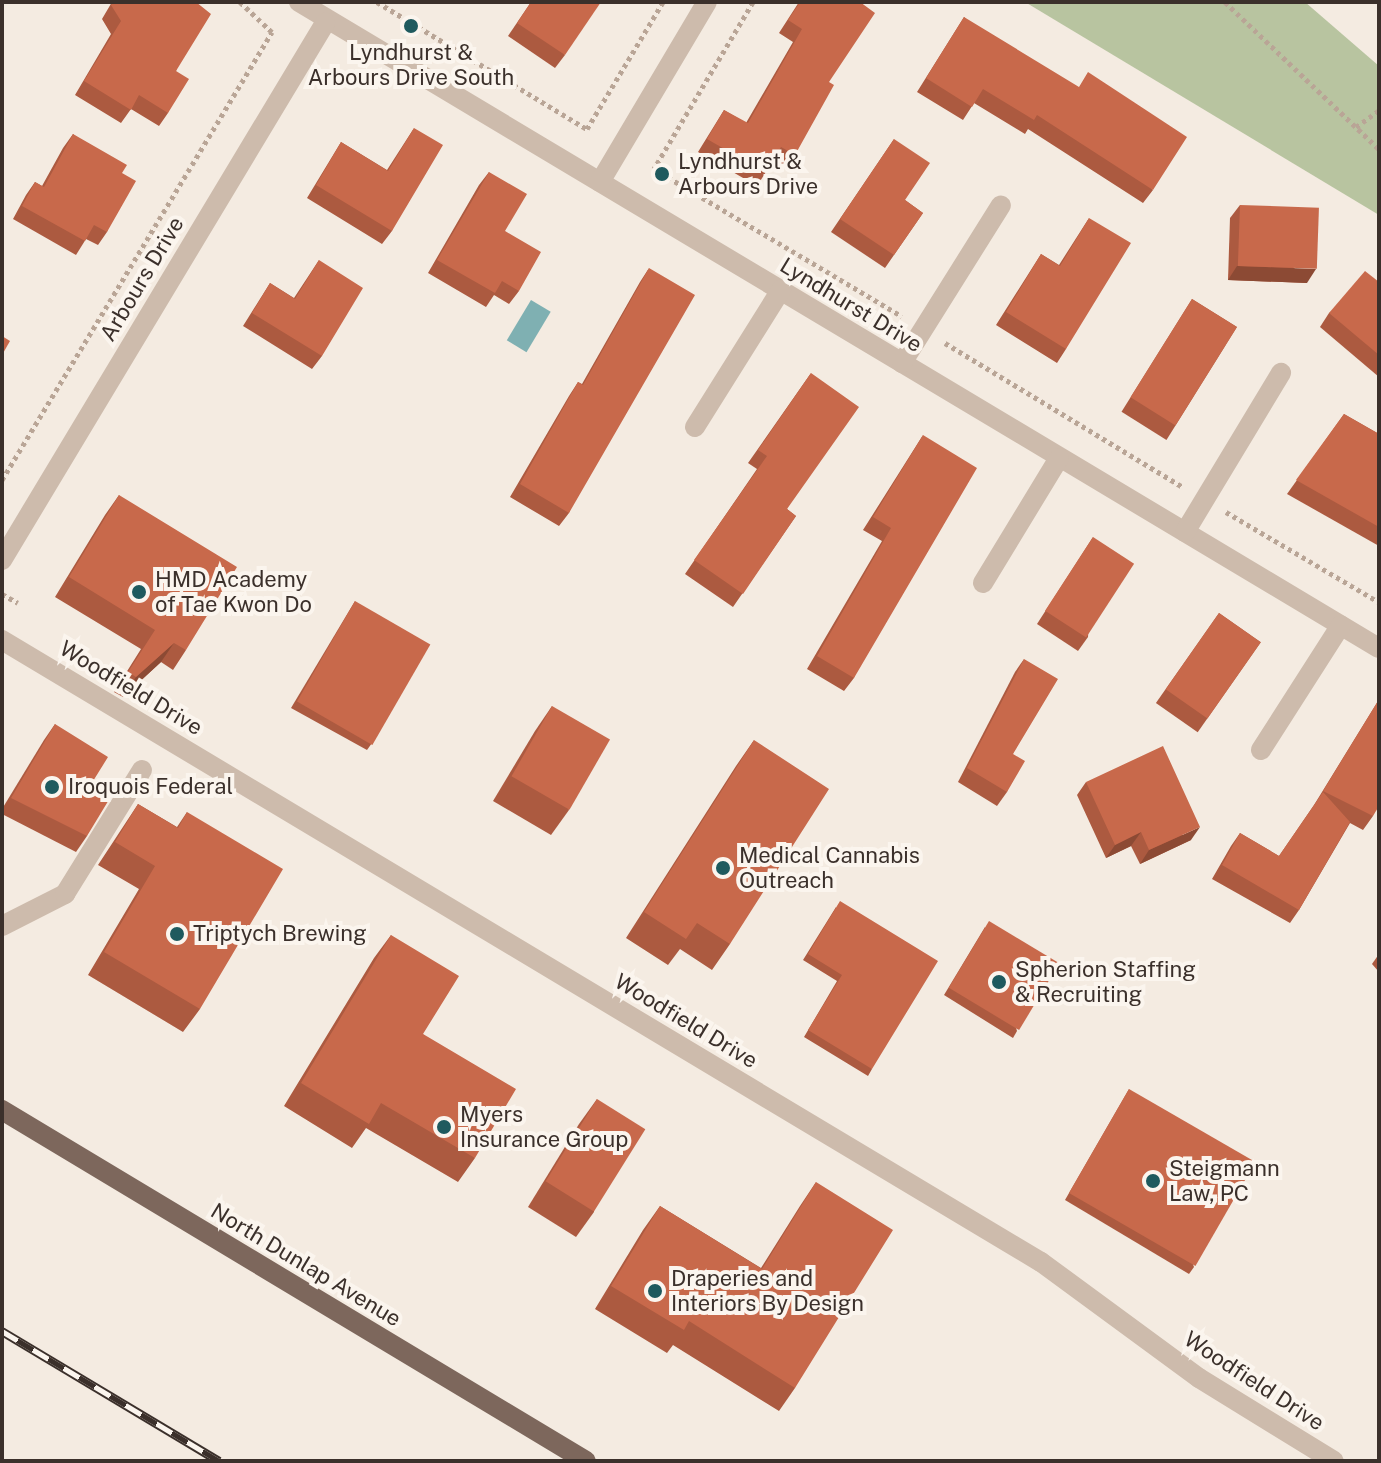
<!DOCTYPE html>
<html>
<head>
<meta charset="utf-8">
<style>
	body { margin:0 }
	#map { position:relative; width:1381px; height:1463px; overflow:hidden; background:#f4ebe1; font-family:"Public Sans",sans-serif }
	div>[style] { position:absolute }
	[style*='--x'] { left:calc(var(--x)*1px); top:calc(var(--y)*1px); width:calc(var(--w)*1px); rotate:calc(var(--a)*1deg) }
	.green>* { inset:0; background:#b8c4a0 }
	.water>* { inset:0; background:#7fb0b2; transform-origin:0 0 }
	.path>* { height:5px; margin-top:-2.5px; transform-origin:0; background:repeating-linear-gradient(90deg,#b9a596 0 4px,transparent 0 8px) }
	.minor>* { height:20px; margin:-10px; padding:0 10px; transform-origin:10px; border-radius:10px; background:#cdbbac }
	.major>* { height:20px; margin:-10px; padding:0 10px; transform-origin:10px; border-radius:10px; background:#7d675c }
	.rail>* { height:9px; margin-top:-4.5px; transform-origin:0; background:repeating-linear-gradient(90deg,#fbf5ee 0 18px,#3b302b 0 36px); box-sizing:border-box; border-block:2px solid #3b302b }
	.wall>* { inset:0; background:#ac5a40; transform-origin:0 0 }
	.shaded-wall>* { inset:0; background:#8c4a34 }
	.building>* { inset:0; background:#c8694b; transform-origin:0 0 }
	.dots>* { width:22px; height:22px; translate:-50% -50%; box-sizing:border-box; border:4px solid #fbf5ee; border-radius:50% }
	span { translate:-50% -50%; white-space:nowrap; text-align:center; line-height:1.15; -webkit-text-stroke:8px #fbf5ee; paint-order:stroke }
	.poi-label { font-size:22px; color:#3b302b }
	.left { translate:0 -50%; text-align:left }
	.street-label { font-size:22px; color:#3b302b }
	.frame { position:absolute; inset:0; border:4px solid #3b302b; pointer-events:none }
</style>
</head>
<body>
<div id="map">
	<div class="green">
		<div style="clip-path:polygon(1025px 2px,1305px 2px,1379px 66px,1379px 215px)"></div>
	</div>
	<div class="water">
		<div style="left:531px;top:300px;width:23px;height:47px;rotate:31deg"></div>
	</div>
	<div class="path">
		<div style="--x:377;--y:2;--w:245;--a:31.2"></div>
		<div style="--x:587;--y:129;--w:148;--a:-59.1"></div>
		<div style="--x:753;--y:2;--w:194;--a:120.7"></div>
		<div style="--x:654;--y:169;--w:288;--a:30.7"></div>
		<div style="--x:1225;--y:2;--w:213;--a:43.7"></div>
		<div style="--x:1356;--y:127;--w:29;--a:-36"></div>
		<div style="--x:945;--y:343;--w:278;--a:31.2"></div>
		<div style="--x:2;--y:480;--w:523;--a:-58.92"></div>
		<div style="--x:272;--y:32;--w:44;--a:-136.8"></div>
		<div style="--x:1226;--y:512;--w:178;--a:30.5"></div>
		<div style="--x:2;--y:594;--w:18;--a:29"></div>
	</div>
	<div class="minor">
		<div style="--x:299;--y:2;--w:1258;--a:30.89"></div>
		<div style="--x:600;--y:182;--w:209;--a:-59.3"></div>
		<div style="--x:902;--y:363;--w:186;--a:-57.9"></div>
		<div style="--x:695;--y:427;--w:162;--a:-57.9"></div>
		<div style="--x:1185;--y:532;--w:186;--a:-58.9"></div>
		<div style="--x:2;--y:560;--w:627;--a:-58.97"></div>
		<div style="--x:983;--y:583;--w:146;--a:-58.7"></div>
		<div style="--x:2;--y:640;--w:1211;--a:30.91"></div>
		<div style="--x:1041;--y:1262;--w:196;--a:36.3"></div>
		<div style="--x:1199;--y:1378;--w:158;--a:31.6"></div>
		<div style="--x:1261;--y:750;--w:148;--a:-57.4"></div>
		<div style="--x:2;--y:926;--w:71;--a:-26.9"></div>
		<div style="--x:65;--y:894;--w:146;--a:-58.2"></div>
	</div>
	<div class="major">
		<div style="--x:2;--y:1110;--w:681;--a:31.01"></div>
	</div>
	<div class="rail">
		<div style="--x:2;--y:1331;--w:253;--a:30.9"></div>
	</div>
	<div class="wall">
		<div style="clip-path:polygon(112px 2px,196px 2px,176px 71px,168px 113px,159px 126px,131px 109px,121px 123px,75px 95px,111px 34px,102px 19px)"></div>
		<div style="clip-path:polygon(531px 2px,565px 55px,555px 68px,508px 36px)"></div>
		<div style="clip-path:polygon(799px 2px,829px 82px,795px 155px,785px 168px,773px 161px,757px 186px,698px 152px,724px 110px,746px 123px,793px 42px,779px 33px)"></div>
		<div style="clip-path:polygon(964px 17px,1153px 190px,1143px 203px,1028px 129px,1025px 134px,974px 103px,963px 120px,917px 92px)"></div>
		<div style="clip-path:polygon(414px 128px,392px 231px,382px 244px,307px 198px,341px 142px,387px 170px)"></div>
		<div style="clip-path:polygon(73px 134px,122px 173px,107px 232px,98px 245px,86px 239px,76px 255px,13px 219px,26px 195px,35px 182px,42px 186px,63px 148px)"></div>
		<div style="clip-path:polygon(894px 139px,905px 200px,923px 213px,885px 268px,831px 232px)"></div>
		<div style="clip-path:polygon(489px 172px,505px 231px,519px 291px,509px 304px,494px 295px,486px 307px,428px 273px,479px 185px)"></div>
		<div style="clip-path:polygon(1240px 205px,1307px 283px,1228px 280px,1230px 218px)"></div>
		<div style="clip-path:polygon(1089px 218px,1066px 349px,1057px 363px,996px 325px,1041px 254px,1059px 265px)"></div>
		<div style="clip-path:polygon(319px 260px,322px 356px,312px 369px,243px 326px,270px 283px,294px 298px)"></div>
		<div style="clip-path:polygon(649px 268px,569px 513px,559px 526px,510px 497px,569px 396px,578px 382px,582px 384px,640px 282px)"></div>
		<div style="clip-path:polygon(1379px 282px,1379px 377px,1320px 327px,1329px 313px)"></div>
		<div style="left:1192px;top:299px;width:53px;height:133px;rotate:32deg"></div>
		<div style="clip-path:polygon(811px 373px,787px 509px,796px 516px,733px 607px,685px 574px,757px 469px,748px 463px)"></div>
		<div style="clip-path:polygon(1344px 414px,1379px 434px,1379px 546px,1287px 494px)"></div>
		<div style="clip-path:polygon(923px 435px,854px 678px,844px 691px,807px 669px,882px 541px,863px 530px)"></div>
		<div style="clip-path:polygon(119px 495px,186px 650px,173px 670px,161px 662px,123px 697px,114px 692px,141px 649px,55px 597px,105px 515px)"></div>
		<div style="clip-path:polygon(1093px 537px,1088px 637px,1078px 651px,1037px 624px)"></div>
		<div style="clip-path:polygon(355px 601px,372px 743px,367px 750px,291px 708px)"></div>
		<div style="left:1219px;top:613px;width:51px;height:110px;rotate:35deg"></div>
		<div style="clip-path:polygon(1024px 659px,1013px 754px,1007px 792px,997px 806px,958px 782px,1015px 672px)"></div>
		<div style="clip-path:polygon(1378px 701px,1373px 816px,1363px 830px,1350px 823px,1299px 910px,1290px 923px,1212px 879px,1231px 846px,1240px 833px,1279px 856px,1314px 805px)"></div>
		<div style="clip-path:polygon(552px 706px,569px 810px,551px 835px,493px 801px,535px 731px)"></div>
		<div style="clip-path:polygon(55px 724px,90px 786px,87px 836px,76px 852px,2px 814px,2px 809px,44px 740px)"></div>
		<div style="clip-path:polygon(754px 740px,730px 944px,712px 970px,680px 949px,668px 965px,626px 938px,736px 766px)"></div>
		<div style="clip-path:polygon(1086px 782px,1191px 840px,1140px 864px,1131px 846px,1106px 858px,1077px 795px)"></div>
		<div style="clip-path:polygon(138px 804px,177px 827px,187px 812px,200px 1009px,183px 1032px,88px 975px,139px 889px,98px 865px)"></div>
		<div style="clip-path:polygon(836px 907px,872px 1069px,868px 1076px,804px 1037px,837px 981px,803px 960px)"></div>
		<div style="clip-path:polygon(985px 927px,1017px 1031px,1013px 1038px,944px 995px)"></div>
		<div style="clip-path:polygon(391px 935px,423px 1034px,475px 1158px,458px 1182px,366px 1128px,352px 1148px,284px 1106px,374px 958px)"></div>
		<div style="clip-path:polygon(1379px 954px,1379px 972px,1372px 964px)"></div>
		<div style="clip-path:polygon(1129px 1089px,1194px 1267px,1189px 1274px,1065px 1200px)"></div>
		<div style="clip-path:polygon(597px 1099px,594px 1212px,576px 1237px,528px 1207px,579px 1124px)"></div>
		<div style="clip-path:polygon(816px 1182px,795px 1388px,779px 1411px,673px 1345px,667px 1353px,595px 1309px,643px 1230px,660px 1206px,761px 1268px,800px 1206px)"></div>
	</div>
	<div class="shaded-wall">
		<div style="clip-path:polygon(1237px 266px,1316px 269px,1307px 283px,1228px 280px)"></div>
		<div style="clip-path:polygon(174px 643px,161px 662px,123px 697px,136px 677px)"></div>
		<div style="clip-path:polygon(1200px 827px,1191px 840px,1140px 864px,1149px 850px)"></div>
		<div style="clip-path:polygon(1141px 832px,1131px 846px,1106px 858px,1115px 845px)"></div>
	</div>
	<div class="building">
		<div style="clip-path:polygon(113px 2px,196px 2px,211px 14px,176px 71px,189px 79px,168px 113px,139px 95px,131px 110px,84px 81px,121px 21px,111px 5px)"></div>
		<div style="clip-path:polygon(531px 2px,601px 2px,565px 55px,517px 23px)"></div>
		<div style="clip-path:polygon(800px 2px,860px 2px,875px 13px,829px 82px,834px 85px,795px 155px,781px 147px,766px 173px,707px 139px,724px 110px,748px 123px,802px 29px,788px 20px)"></div>
		<div style="clip-path:polygon(964px 17px,1079px 87px,1088px 72px,1187px 137px,1153px 190px,1037px 115px,1034px 120px,983px 89px,972px 107px,926px 78px)"></div>
		<div style="clip-path:polygon(414px 128px,443px 145px,392px 231px,316px 185px,341px 142px,388px 171px)"></div>
		<div style="clip-path:polygon(73px 134px,127px 165px,122px 173px,136px 181px,107px 232px,94px 225px,85px 241px,22px 206px,35px 182px,44px 187px)"></div>
		<div style="clip-path:polygon(894px 139px,930px 163px,905px 200px,923px 213px,894px 255px,840px 219px)"></div>
		<div style="clip-path:polygon(489px 172px,527px 194px,505px 231px,541px 252px,519px 291px,502px 281px,495px 293px,437px 260px)"></div>
		<div style="left:1240px;top:205px;width:79px;height:61px;rotate:2deg"></div>
		<div style="clip-path:polygon(1089px 218px,1131px 243px,1066px 349px,1006px 312px,1041px 254px,1060px 266px)"></div>
		<div style="clip-path:polygon(319px 260px,363px 288px,322px 356px,252px 313px,270px 283px,295px 299px)"></div>
		<div style="clip-path:polygon(649px 268px,695px 295px,569px 513px,520px 484px,578px 382px,583px 385px)"></div>
		<div style="clip-path:polygon(1365px 271px,1379px 282px,1379px 355px,1329px 313px)"></div>
		<div style="left:1192px;top:299px;width:53px;height:116px;rotate:32deg"></div>
		<div style="clip-path:polygon(2px 336px,10px 341px,2px 355px)"></div>
		<div style="clip-path:polygon(811px 373px,859px 407px,787px 509px,796px 516px,743px 594px,694px 560px,767px 456px,758px 450px)"></div>
		<div style="clip-path:polygon(1344px 414px,1379px 434px,1379px 527px,1296px 480px)"></div>
		<div style="clip-path:polygon(923px 435px,977px 468px,854px 678px,817px 656px,891px 528px,873px 517px)"></div>
		<div style="clip-path:polygon(119px 495px,237px 567px,186px 650px,174px 643px,136px 677px,128px 672px,155px 630px,69px 577px)"></div>
		<div style="left:1093px;top:537px;width:49px;height:88px;rotate:33deg"></div>
		<div style="left:355px;top:601px;width:87px;height:116px;rotate:30deg"></div>
		<div style="left:1219px;top:613px;width:51px;height:93px;rotate:35deg"></div>
		<div style="clip-path:polygon(1024px 659px,1058px 679px,1013px 754px,1025px 761px,1007px 792px,967px 768px)"></div>
		<div style="clip-path:polygon(1378px 701px,1379px 806px,1373px 816px,1323px 791px)"></div>
		<div style="left:552px;top:706px;width:67px;height:81px;rotate:30deg"></div>
		<div style="clip-path:polygon(55px 724px,108px 757px,90px 786px,110px 798px,87px 836px,11px 798px)"></div>
		<div style="clip-path:polygon(754px 740px,829px 789px,730px 944px,697px 923px,686px 939px,644px 912px)"></div>
		<div style="clip-path:polygon(1163px 746px,1200px 827px,1149px 850px,1141px 832px,1115px 845px,1086px 782px)"></div>
		<div style="clip-path:polygon(1323px 792px,1350px 822px,1299px 910px,1222px 865px,1240px 833px,1279px 856px)"></div>
		<div style="clip-path:polygon(138px 804px,178px 828px,187px 812px,283px 869px,200px 1009px,104px 952px,155px 866px,115px 842px)"></div>
		<div style="clip-path:polygon(840px 901px,938px 961px,872px 1069px,808px 1030px,842px 975px,808px 954px)"></div>
		<div style="left:989px;top:921px;width:82px;height:78px;rotate:31deg"></div>
		<div style="clip-path:polygon(391px 935px,459px 976px,423px 1034px,516px 1089px,475px 1158px,381px 1103px,369px 1124px,301px 1083px)"></div>
		<div style="left:1129px;top:1089px;width:146px;height:120px;rotate:30deg"></div>
		<div style="left:597px;top:1099px;width:57px;height:97px;rotate:32deg"></div>
		<div style="clip-path:polygon(816px 1182px,893px 1230px,795px 1388px,689px 1321px,684px 1330px,611px 1286px,660px 1206px,762px 1269px)"></div>
	</div>
	<div class="dots">
		<div style="left:411px;top:26px;background:#1f5a5e"></div>
		<div style="left:662px;top:174px;background:#1f5a5e"></div>
		<div style="left:139px;top:592px;background:#1f5a5e"></div>
		<div style="left:52px;top:787px;background:#1f5a5e"></div>
		<div style="left:723px;top:868px;background:#1f5a5e"></div>
		<div style="left:177px;top:934px;background:#1f5a5e"></div>
		<div style="left:999px;top:982px;background:#1f5a5e"></div>
		<div style="left:444px;top:1127px;background:#1f5a5e"></div>
		<div style="left:1153px;top:1181px;background:#1f5a5e"></div>
		<div style="left:655px;top:1291px;background:#1f5a5e"></div>
	</div>
	<div class="poi-label">
		<span style="left:411px;top:65px">Lyndhurst &amp;<br>Arbours Drive South</span>
		<span class="left" style="left:678px;top:174px">Lyndhurst &amp;<br>Arbours Drive</span>
		<span class="left" style="left:155px;top:592px">HMD Academy<br>of Tae Kwon Do</span>
		<span class="left" style="left:68px;top:787px">Iroquois Federal</span>
		<span class="left" style="left:739px;top:868px">Medical Cannabis<br>Outreach</span>
		<span class="left" style="left:193px;top:934px">Triptych Brewing</span>
		<span class="left" style="left:1015px;top:982px">Spherion Staffing<br>&amp; Recruiting</span>
		<span class="left" style="left:460px;top:1127px">Myers<br>Insurance Group</span>
		<span class="left" style="left:1169px;top:1181px">Steigmann<br>Law, PC</span>
		<span class="left" style="left:671px;top:1291px">Draperies and<br>Interiors By Design</span>
	</div>
	<div class="street-label">
		<span style="left:142px;top:279px;rotate:-59deg">Arbours Drive</span>
		<span style="left:851px;top:305px;rotate:31deg">Lyndhurst Drive</span>
		<span style="left:131px;top:688px;rotate:31deg">Woodfield Drive</span>
		<span style="left:686px;top:1021px;rotate:31deg">Woodfield Drive</span>
		<span style="left:306px;top:1265px;rotate:31deg">North Dunlap Avenue</span>
		<span style="left:1254px;top:1381px;rotate:33deg">Woodfield Drive</span>
	</div>
	<div class="frame"></div>
</div>
</body>
</html>
